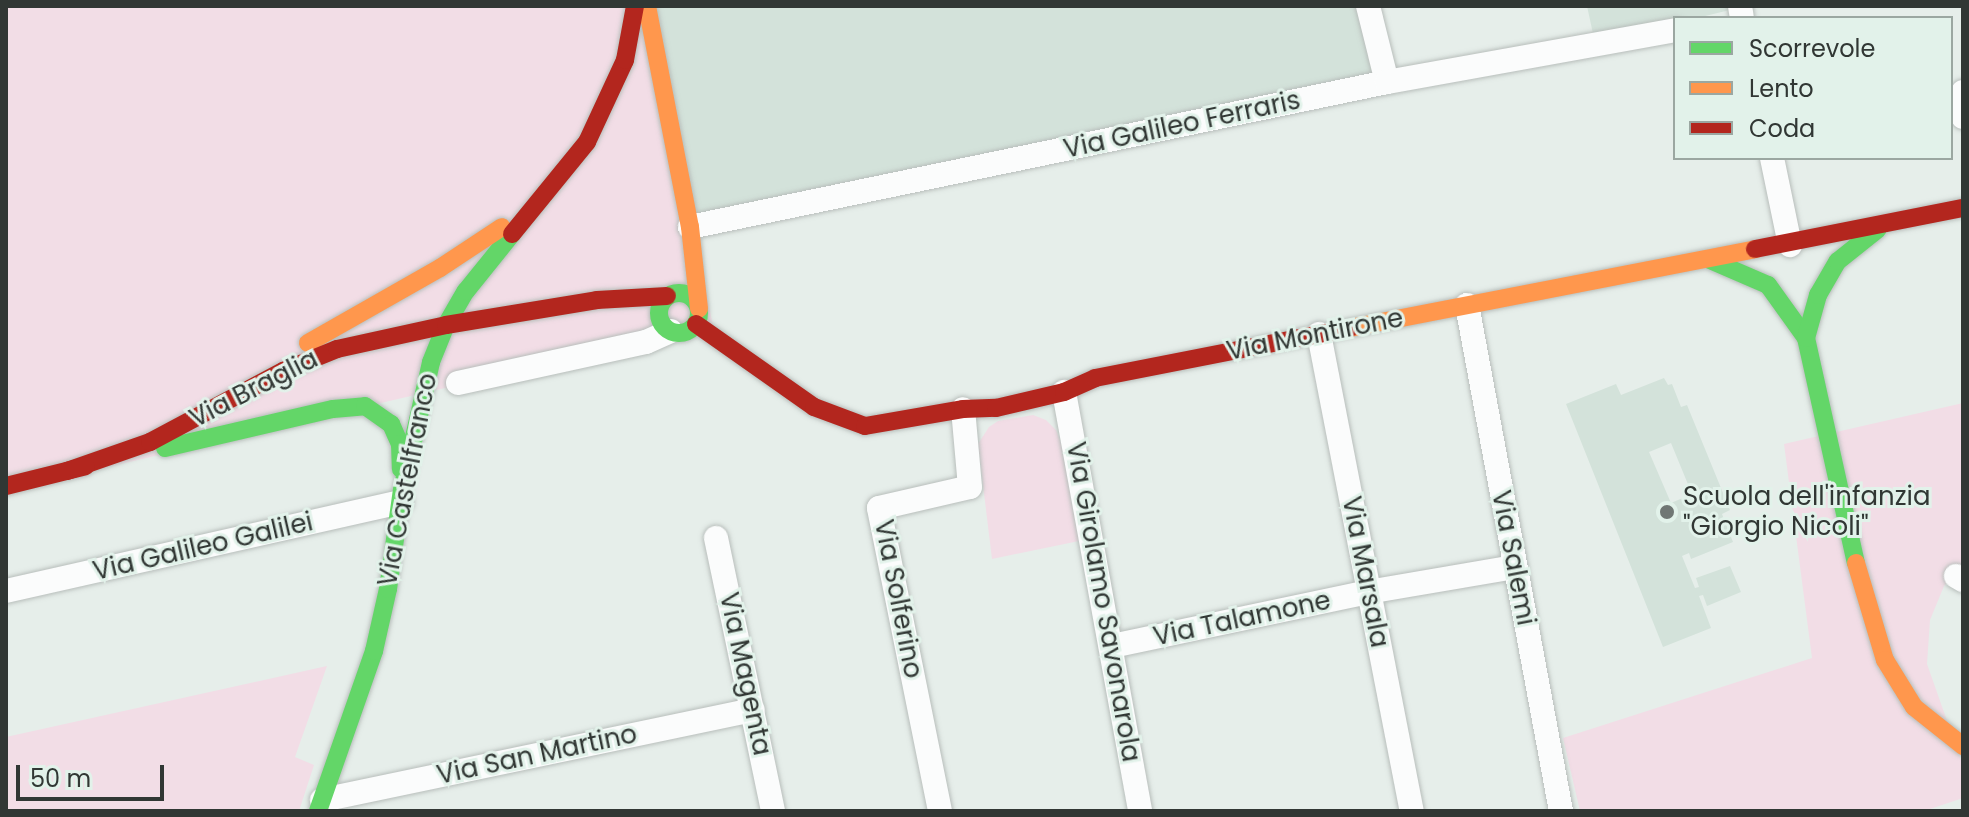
<!DOCTYPE html>
<html>
<head>
<meta charset="utf-8">
<style>
	body { margin:0 }
	#map { position:relative; width:1969px; height:817px; overflow:hidden; background:#e6eeea; font-family:Poppins,sans-serif }
	div>[style] { position:absolute }
	[style*='--x'] { left:calc(var(--x)*1px); top:calc(var(--y)*1px); width:calc(var(--w)*1px); rotate:calc(var(--a)*1deg) }
	.built>* { inset:0; background:#d3e2da }
	.green>* { inset:0; background:#f2dde6 }
	.roads { filter:drop-shadow(0 0 2px #b8bebb) drop-shadow(0 0 2px #b8bebb) }
	.street>* { height:24px; margin:-12px; padding:0 12px; transform-origin:12px; border-radius:12px; background:#fbfcfc }
	.fast>* { height:18px; margin:-9px; padding:0 9px; transform-origin:9px; border-radius:9px; background:#63d668 }
	.fast>.ring { margin:-9px; padding:0; box-sizing:content-box; background:none; border:18px solid #63d668; border-radius:50% }
	.slow>* { height:18px; margin:-9px; padding:0 9px; transform-origin:9px; border-radius:9px; background:#ff974d }
	.jam>* { height:18px; margin:-9px; padding:0 9px; transform-origin:9px; border-radius:9px; background:#b3261e }
	.dots>* { width:22px; height:22px; translate:-50% -50%; box-sizing:border-box; border:4px solid #e2f2ea; border-radius:50% }
	span { translate:-50% -50%; white-space:nowrap; text-align:center; line-height:1.15; -webkit-text-stroke:6px #e2f2ea; paint-order:stroke }
	.street-label { font-size:26px; color:#313734 }
	.poi-label { font-size:26px; color:#313734 }
	.left { translate:0 -50%; text-align:left }
	.frame { position:absolute; inset:0; border:8px solid #313734; pointer-events:none }
	.legend { position:absolute; left:1673px; top:16px; width:280px; height:144px; box-sizing:border-box; background:#e2f2ea; border:2px solid #9ba7a1; margin:0; padding:10px 14px; list-style:none; font-size:24px; color:#313734 }
	.legend li { display:flex; align-items:center; gap:16px; height:40px }
	.legend b { width:40px; border:2px solid #9ba7a1 }
	.scale { position:absolute; left:16px; top:765px; width:148px; height:36px; box-sizing:border-box; border:4px solid #313734; border-top:0; padding-left:10px; font-size:24px; line-height:28px; white-space:nowrap; color:#313734; -webkit-text-stroke:6px #e2f2ea; paint-order:stroke }
</style>
</head>
<body>
<div id="map">
	<div class="built">
		<div style="clip-path:polygon(646px 6px,1368px 6px,1386px 86px,694px 229px)"></div>
		<div style="clip-path:polygon(1587px 6px,1746px 6px,1697px 18px,1675px 18px,1675px 23px,1595px 43px)"></div>
		<div style="clip-path:polygon(evenodd,1664px 378px,1668px 385px,1672px 384px,1681px 407px,1687px 405px,1730px 510px,1722px 514px,1733px 542px,1691px 559px,1689px 553px,1682px 556px,1695px 588px,1699px 587px,1696px 578px,1730px 566px,1741px 592px,1707px 606px,1703px 595px,1699px 596px,1711px 628px,1663px 647px,1566px 404px,1616px 384px,1621px 395px,1664px 378px,1671px 443px,1692px 494px,1671px 503px,1649px 452px,1671px 443px)"></div>
	</div>
	<div class="green">
		<div style="clip-path:polygon(6px 6px,646px 6px,713px 325px,6px 491px)"></div>
		<div style="clip-path:polygon(1963px 403px,1963px 566px,1944px 586px,1930px 620px,1927px 664px,1963px 766px,1963px 798px,1924px 811px,1580px 811px,1563px 738px,1812px 658px,1784px 444px)"></div>
		<div style="clip-path:polygon(1033px 415px,1046px 420px,1056px 430px,1062px 445px,1079px 541px,992px 559px,978px 444px,989px 427px,998px 421px)"></div>
		<div style="clip-path:polygon(327px 666px,295px 757px,314px 765px,299px 811px,6px 811px,6px 737px)"></div>
	</div>
	<div class="roads">
		<div class="street">
			<div style="--x:1368;--y:6;--w:78;--a:76"></div>
			<div style="--x:1740;--y:6;--w:12;--a:81"></div>
			<div style="--x:1963;--y:92;--w:25;--a:90"></div>
			<div style="--x:1772;--y:158;--w:89;--a:78.3"></div>
			<div style="--x:690;--y:227;--w:712;--a:-11.75"></div>
			<div style="--x:1387;--y:82;--w:293;--a:-10.2"></div>
			<div style="--x:1467;--y:305;--w:515;--a:79.48"></div>
			<div style="--x:1319;--y:334;--w:486;--a:79"></div>
			<div style="--x:458;--y:383;--w:192;--a:-12.3"></div>
			<div style="--x:646;--y:342;--w:27;--a:-24"></div>
			<div style="--x:1064;--y:392;--w:426;--a:79.7"></div>
			<div style="--x:716;--y:538;--w:279;--a:78.2"></div>
			<div style="--x:1956;--y:576;--w:8;--a:30"></div>
			<div style="--x:6;--y:591;--w:405;--a:-12.7"></div>
			<div style="--x:1112;--y:646;--w:262;--a:-11.9"></div>
			<div style="--x:1368;--y:592;--w:149;--a:-9.7"></div>
			<div style="--x:322;--y:800;--w:440;--a:-11.8"></div>
			<div style="--x:940;--y:811;--w:309;--a:-101.4"></div>
			<div style="--x:879;--y:508;--w:93;--a:-13"></div>
			<div style="--x:970;--y:487;--w:78;--a:-95.1"></div>
		</div>
		<div class="fast">
			<div style="--x:1710;--y:260;--w:63;--a:23.3"></div>
			<div style="--x:1768;--y:285;--w:65;--a:54.4"></div>
			<div style="--x:1806;--y:338;--w:230;--a:77.5"></div>
			<div class="ring" style="left:659px;top:293px;width:22px;height:22px"></div>
			<div style="--x:1806;--y:338;--w:45;--a:-74.4"></div>
			<div style="--x:1818;--y:295;--w:39;--a:-60"></div>
			<div style="--x:1838;--y:261;--w:51;--a:-38.7"></div>
			<div style="--x:165;--y:448;--w:172;--a:-13.1"></div>
			<div style="--x:333;--y:409;--w:32;--a:-5"></div>
			<div style="--x:365;--y:406;--w:32;--a:35"></div>
			<div style="--x:391;--y:424;--w:22;--a:66"></div>
			<div style="--x:400;--y:444;--w:25;--a:88"></div>
			<div style="--x:318;--y:811;--w:170;--a:-70.7"></div>
			<div style="--x:374;--y:651;--w:64;--a:-77.3"></div>
			<div style="--x:388;--y:589;--w:100;--a:-82"></div>
			<div style="--x:402;--y:490;--w:131;--a:-77.2"></div>
			<div style="--x:431;--y:362;--w:40;--a:-68"></div>
			<div style="--x:446;--y:325;--w:39;--a:-60"></div>
			<div style="--x:466;--y:291;--w:73;--a:-51.1"></div>
		</div>
		<div class="slow">
			<div style="--x:647;--y:6;--w:225;--a:79"></div>
			<div style="--x:690;--y:227;--w:82;--a:83.7"></div>
			<div style="--x:1350;--y:328;--w:413;--a:-11"></div>
			<div style="--x:308;--y:343;--w:152;--a:-29.6"></div>
			<div style="--x:440;--y:268;--w:74;--a:-33.5"></div>
			<div style="--x:1856;--y:563;--w:101;--a:73.4"></div>
			<div style="--x:1885;--y:660;--w:55;--a:58.3"></div>
			<div style="--x:1914;--y:707;--w:63;--a:38.5"></div>
		</div>
		<div class="jam">
			<div style="--x:512;--y:234;--w:119;--a:-50.8"></div>
			<div style="--x:587;--y:142;--w:90;--a:-65.1"></div>
			<div style="--x:625;--y:60;--w:55;--a:-79.5"></div>
			<div style="--x:1755;--y:249;--w:212;--a:-11.2"></div>
			<div style="--x:696;--y:324;--w:144;--a:35.1"></div>
			<div style="--x:814;--y:407;--w:54;--a:20.4"></div>
			<div style="--x:865;--y:426;--w:99;--a:-9.8"></div>
			<div style="--x:963;--y:409;--w:33;--a:-2"></div>
			<div style="--x:996;--y:408;--w:70;--a:-13.2"></div>
			<div style="--x:1064;--y:392;--w:34;--a:-24"></div>
			<div style="--x:1095;--y:378;--w:260;--a:-11.1"></div>
			<div style="--x:67;--y:471;--w:88;--a:-19.3"></div>
			<div style="--x:150;--y:442;--w:151;--a:-28.1"></div>
			<div style="--x:283;--y:371;--w:58;--a:-22.2"></div>
			<div style="--x:337;--y:349;--w:112;--a:-12.4"></div>
			<div style="--x:446;--y:325;--w:153;--a:-9.4"></div>
			<div style="--x:597;--y:300;--w:70;--a:-3.3"></div>
			<div style="--x:6;--y:486;--w:82;--a:-14"></div>
		</div>
	</div>
	<div class="dots">
		<div style="left:1667px;top:512px;background:#707774"></div>
	</div>
	<div class="street-label">
		<span style="left:1182px;top:125px;rotate:-12deg">Via Galileo Ferraris</span>
		<span style="left:1315px;top:335px;rotate:-11deg">Via Montirone</span>
		<span style="left:254px;top:389px;rotate:-27deg">Via Braglia</span>
		<span style="left:408px;top:480px;rotate:-79deg">Via Castelfranco</span>
		<span style="left:203px;top:547px;rotate:-13deg">Via Galileo Galilei</span>
		<span style="left:1513px;top:558px;rotate:79deg">Via Salemi</span>
		<span style="left:1365px;top:572px;rotate:79deg">Via Marsala</span>
		<span style="left:898px;top:599px;rotate:79deg">Via Solferino</span>
		<span style="left:1103px;top:602px;rotate:80deg">Via Girolamo Savonarola</span>
		<span style="left:1242px;top:619px;rotate:-12deg">Via Talamone</span>
		<span style="left:745px;top:674px;rotate:78deg">Via Magenta</span>
		<span style="left:537px;top:755px;rotate:-12deg">Via San Martino</span>
	</div>
	<div class="poi-label">
		<span class="left" style="left:1683px;top:512px">Scuola dell'infanzia<br>"Giorgio Nicoli"</span>
	</div>
	<div class="frame"></div>
	<ul class="legend">
	<li><b style="height:10px;background:#63d668"></b>Scorrevole</li>
	<li><b style="height:10px;background:#ff974d"></b>Lento</li>
	<li><b style="height:10px;background:#b3261e"></b>Coda</li>
	</ul>
	<div class="scale">50 m</div>
</div>
</body>
</html>
